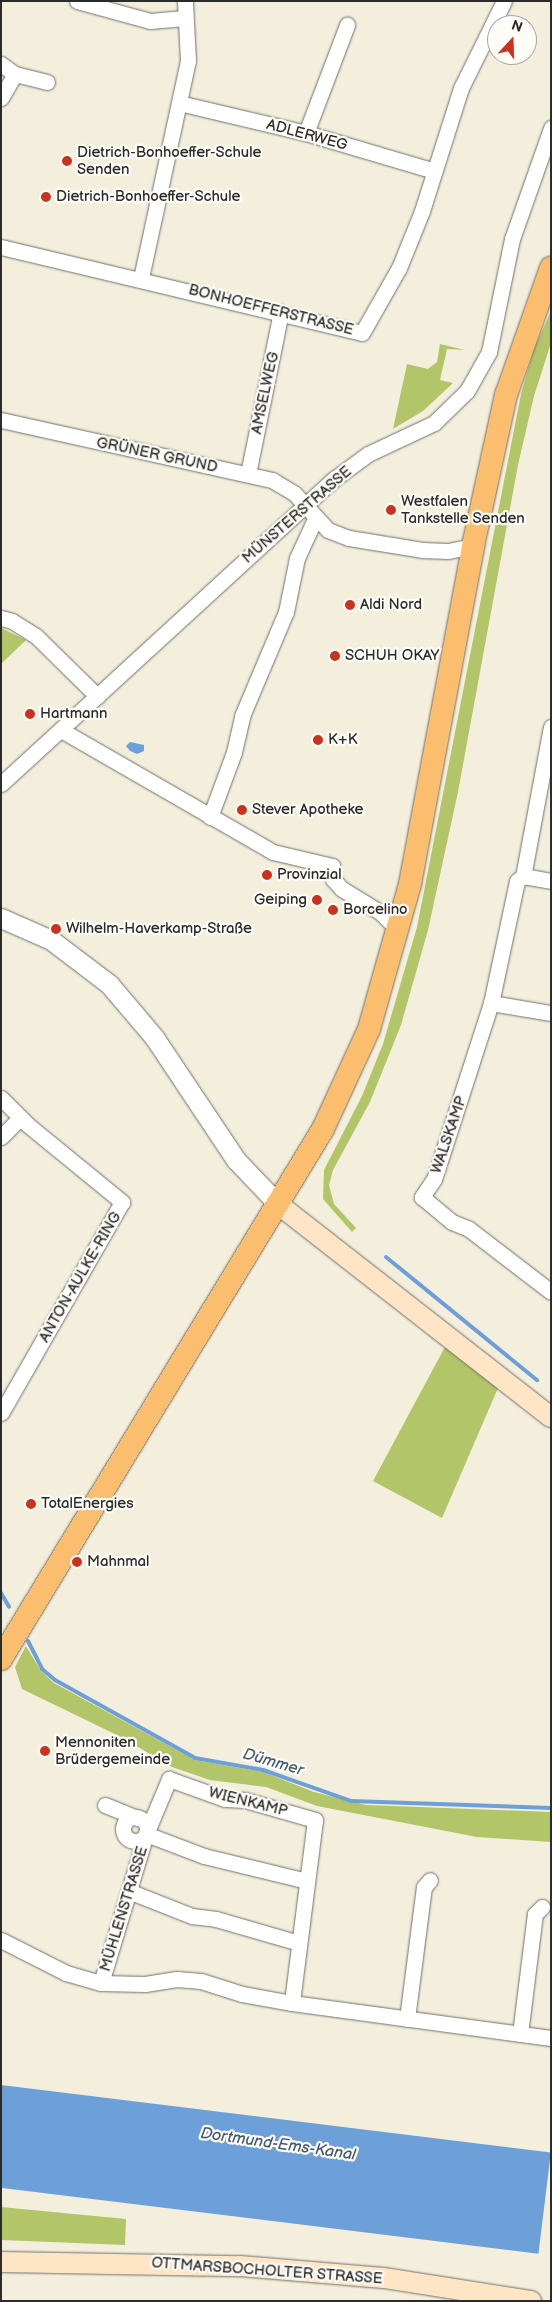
<!DOCTYPE html>
<html>
<head>
<meta charset="utf-8">
<style>
	body { margin:0 }
	#map { position:relative; width:552px; height:2302px; overflow:hidden; background:#f4efdd; font-family:"Balsamiq Sans",sans-serif }
	div>[style] { position:absolute }
	[style*='--x'] { left:calc(var(--x)*1px); top:calc(var(--y)*1px); width:calc(var(--w)*1px); rotate:calc(var(--a)*1deg) }
	.green>* { inset:0; background:#b2c569 }
	.water>* { inset:0; background:#6da0d8; transform-origin:0 0 }
	.stream>* { height:4px; margin:-2px; padding:0 2px; transform-origin:2px; border-radius:2px; background:#6da0d8 }
	.roads { filter:drop-shadow(0 0 1px #717069) drop-shadow(0 0 1px #717069) }
	.minor>* { height:15px; margin:-7.5px; padding:0 7.5px; transform-origin:7.5px; border-radius:7.5px; background:#fff }
	.minor>.ring { margin:-7.5px; padding:0; box-sizing:content-box; background:none; border:15px solid #fff; border-radius:50% }
	.tertiary>* { height:19px; margin:-9.5px; padding:0 9.5px; transform-origin:9.5px; border-radius:9.5px; background:#fff }
	.secondary>* { height:20px; margin:-10px; padding:0 10px; transform-origin:10px; border-radius:10px; background:#fde5c5 }
	.primary>* { height:22px; margin:-11px; padding:0 11px; transform-origin:11px; border-radius:11px; background:#fbbe6e }
	.dots>* { width:14px; height:14px; translate:-50% -50%; box-sizing:border-box; border:2px solid #fdfcf7; border-radius:50% }
	span { translate:-50% -50%; white-space:nowrap; text-align:center; line-height:1.15; -webkit-text-stroke:4.5px #fdfcf7; paint-order:stroke }
	.street-label { font-size:15px; color:#2b2b2b }
	.poi-label { font-size:15px; color:#2b2b2b }
	.left { translate:0 -50%; text-align:left }
	.right { translate:-100% -50%; text-align:right }
	.water-label { font-size:16px; color:#455a70; font-style:italic }
	.frame { position:absolute; inset:0; border:2px solid #2b2b2b; pointer-events:none }
	.north { position:absolute; left:487px; top:15px; width:50px; height:50px; box-sizing:border-box; background:#fdfcf7; border:1px solid #a9a8a5; border-radius:50%; rotate:20deg; font-size:14px; font-weight:700; line-height:20px; text-align:center; color:#2b2b2b }
	.north::after { content:''; display:block; margin:auto; width:18px; height:22px; background:#c8321e; clip-path:polygon(50% 0,100% 100%,50% 72%,0 100%) }
</style>
</head>
<body>
<div id="map">
	<div class="green">
		<div style="clip-path:polygon(551px 311px,551px 343px,534px 396px,518px 465px,458px 792px,428px 930px,401px 1025px,370px 1102px,333px 1170px,329px 1185px,334px 1204px,356px 1228px,352px 1232px,323px 1199px,324px 1170px,362px 1096px,383px 1044px,417px 927px,521px 394px,534px 349px)"></div>
		<div style="clip-path:polygon(440px 344px,465px 350px,447px 349px,440px 380px,453px 383px,423px 411px,393px 429px,407px 364px,428px 369px,437px 362px)"></div>
		<div style="clip-path:polygon(1px 628px,26px 640px,1px 664px)"></div>
		<div style="clip-path:polygon(446px 1345px,498px 1388px,442px 1518px,373px 1481px)"></div>
		<div style="clip-path:polygon(26px 1646px,41px 1671px,54px 1683px,195px 1760px,263px 1772px,314px 1792px,366px 1805px,551px 1812px,551px 1842px,477px 1837px,317px 1806px,266px 1787px,210px 1780px,172px 1767px,121px 1737px,22px 1689px,15px 1667px)"></div>
		<div style="clip-path:polygon(1px 2207px,126px 2219px,125px 2245px,1px 2240px)"></div>
	</div>
	<div class="water">
		<div style="clip-path:polygon(130px 742px,144px 745px,144px 751px,137px 754px,130px 751px,126px 746px)"></div>
		<div style="left:1px;top:2085px;width:554px;height:102px;rotate:7deg"></div>
	</div>
	<div class="stream">
		<div style="--x:386;--y:1257;--w:195;--a:39.2"></div>
		<div style="--x:1;--y:1593;--w:16;--a:60"></div>
		<div style="--x:28;--y:1641;--w:31;--a:63"></div>
		<div style="--x:42;--y:1669;--w:17;--a:40"></div>
		<div style="--x:55;--y:1680;--w:160;--a:29.1"></div>
		<div style="--x:195;--y:1758;--w:69;--a:10"></div>
		<div style="--x:263;--y:1770;--w:93;--a:19.4"></div>
		<div style="--x:351;--y:1801;--w:200;--a:2"></div>
	</div>
	<div class="roads">
		<div class="minor">
			<div style="--x:77;--y:1;--w:76;--a:15.3"></div>
			<div style="--x:150;--y:21;--w:35;--a:-5"></div>
			<div style="--x:1;--y:64;--w:17;--a:36"></div>
			<div style="--x:15;--y:74;--w:33;--a:14"></div>
			<div style="--x:1;--y:98;--w:28;--a:-60"></div>
			<div style="--x:179;--y:103;--w:130;--a:13.3"></div>
			<div style="--x:306;--y:133;--w:134;--a:16.5"></div>
			<div style="--x:306;--y:133;--w:116;--a:-69.2"></div>
			<div style="--x:1;--y:247;--w:371;--a:13.4"></div>
			<div style="--x:362;--y:333;--w:75;--a:-60.4"></div>
			<div style="--x:399;--y:268;--w:61;--a:-68"></div>
			<div style="--x:422;--y:211;--w:129;--a:-72.4"></div>
			<div style="--x:461;--y:88;--w:97;--a:-63.7"></div>
			<div style="--x:141;--y:278;--w:222;--a:-77.8"></div>
			<div style="--x:188;--y:61;--w:60;--a:-92.9"></div>
			<div style="--x:1;--y:420;--w:278;--a:12.5"></div>
			<div style="--x:272;--y:480;--w:26;--a:31"></div>
			<div style="--x:294;--y:493;--w:50;--a:47.4"></div>
			<div style="--x:328;--y:530;--w:22;--a:21"></div>
			<div style="--x:349;--y:538;--w:74;--a:9.3"></div>
			<div style="--x:422;--y:550;--w:26;--a:2"></div>
			<div style="--x:448;--y:551;--w:25;--a:-11"></div>
			<div style="--x:248;--y:474;--w:165;--a:-78.5"></div>
			<div style="--x:1;--y:618;--w:11;--a:15"></div>
			<div style="--x:12;--y:621;--w:28;--a:32"></div>
			<div style="--x:36;--y:636;--w:86;--a:44.5"></div>
			<div style="--x:551;--y:727;--w:152;--a:100.6"></div>
			<div style="--x:523;--y:876;--w:8;--a:140"></div>
			<div style="--x:517;--y:881;--w:125;--a:102"></div>
			<div style="--x:491;--y:1003;--w:185;--a:107.9"></div>
			<div style="--x:434;--y:1179;--w:22;--a:124"></div>
			<div style="--x:422;--y:1197;--w:39;--a:40"></div>
			<div style="--x:452;--y:1222;--w:18;--a:22"></div>
			<div style="--x:469;--y:1229;--w:103;--a:37.5"></div>
			<div style="--x:61;--y:730;--w:245;--a:29.9"></div>
			<div style="--x:273;--y:852;--w:61;--a:13.3"></div>
			<div style="--x:332;--y:866;--w:13;--a:86"></div>
			<div style="--x:333;--y:879;--w:13;--a:48"></div>
			<div style="--x:342;--y:889;--w:44;--a:31.2"></div>
			<div style="--x:380;--y:912;--w:25;--a:45"></div>
			<div style="--x:1;--y:784;--w:452;--a:-42.5"></div>
			<div style="--x:334;--y:479;--w:42;--a:-36.3"></div>
			<div style="--x:368;--y:454;--w:73;--a:-25.2"></div>
			<div style="--x:434;--y:423;--w:46;--a:-44.1"></div>
			<div style="--x:467;--y:391;--w:45;--a:-60.6"></div>
			<div style="--x:489;--y:352;--w:115;--a:-78.5"></div>
			<div style="--x:512;--y:239;--w:118;--a:-70.6"></div>
			<div style="--x:210;--y:817;--w:69;--a:-69.7"></div>
			<div style="--x:234;--y:752;--w:37;--a:-77"></div>
			<div style="--x:242;--y:716;--w:113;--a:-67.1"></div>
			<div style="--x:286;--y:612;--w:55;--a:-78.5"></div>
			<div style="--x:297;--y:558;--w:43;--a:-65.2"></div>
			<div style="--x:523;--y:876;--w:28;--a:10"></div>
			<div style="--x:491;--y:1003;--w:61;--a:9.5"></div>
			<div style="--x:1;--y:1098;--w:38;--a:45"></div>
			<div style="--x:28;--y:1125;--w:122;--a:39.3"></div>
			<div style="--x:122;--y:1202;--w:243;--a:119.8"></div>
			<div style="--x:1;--y:1137;--w:27;--a:-45"></div>
			<div style="--x:105;--y:1805;--w:35;--a:22"></div>
			<div class="ring" style="left:123px;top:1817px;width:9px;height:9px"></div>
			<div style="--x:146;--y:1834;--w:62;--a:20.8"></div>
			<div style="--x:204;--y:1856;--w:106;--a:13.6"></div>
			<div style="--x:131;--y:1892;--w:66;--a:21.5"></div>
			<div style="--x:192;--y:1916;--w:24;--a:7"></div>
			<div style="--x:216;--y:1919;--w:86;--a:16.1"></div>
			<div style="--x:1;--y:1940;--w:73;--a:26.9"></div>
			<div style="--x:66;--y:1973;--w:36;--a:16"></div>
			<div style="--x:101;--y:1983;--w:44;--a:1.3"></div>
			<div style="--x:145;--y:1984;--w:32;--a:-9"></div>
			<div style="--x:177;--y:1979;--w:24;--a:5"></div>
			<div style="--x:201;--y:1981;--w:43;--a:17.6"></div>
			<div style="--x:242;--y:1994;--w:51;--a:10.2"></div>
			<div style="--x:292;--y:2003;--w:261;--a:7.7"></div>
			<div style="--x:101;--y:1983;--w:156;--a:-73.2"></div>
			<div style="--x:146;--y:1834;--w:60;--a:-67.3"></div>
			<div style="--x:169;--y:1779;--w:59;--a:19.7"></div>
			<div style="--x:225;--y:1799;--w:20;--a:3"></div>
			<div style="--x:245;--y:1800;--w:73;--a:15.9"></div>
			<div style="--x:315;--y:1820;--w:184;--a:97.2"></div>
			<div style="--x:407;--y:2019;--w:133;--a:-82.7"></div>
			<div style="--x:424;--y:1887;--w:9;--a:-49"></div>
			<div style="--x:520;--y:2034;--w:121;--a:-82.9"></div>
			<div style="--x:535;--y:1914;--w:10;--a:-45"></div>
		</div>
		<div class="tertiary">
			<div style="--x:1;--y:918;--w:55;--a:23.7"></div>
			<div style="--x:51;--y:940;--w:73;--a:37.2"></div>
			<div style="--x:109;--y:984;--w:70;--a:49.7"></div>
			<div style="--x:154;--y:1037;--w:148;--a:56.3"></div>
			<div style="--x:236;--y:1160;--w:61;--a:46.3"></div>
		</div>
		<div class="secondary">
			<div style="--x:278;--y:1204;--w:346;--a:38"></div>
			<div style="--x:1;--y:2262;--w:239;--a:1"></div>
			<div style="--x:240;--y:2266;--w:144;--a:4.8"></div>
			<div style="--x:384;--y:2278;--w:149;--a:8.9"></div>
		</div>
		<div class="primary">
			<div style="--x:1;--y:1659;--w:620;--a:-58.72"></div>
			<div style="--x:323;--y:1129;--w:110;--a:-65.3"></div>
			<div style="--x:369;--y:1029;--w:151;--a:-74.2"></div>
			<div style="--x:410;--y:884;--w:344;--a:-79.4"></div>
			<div style="--x:473;--y:546;--w:155;--a:-77.7"></div>
			<div style="--x:506;--y:395;--w:135;--a:-70.5"></div>
		</div>
	</div>
	<div class="dots">
		<div style="left:67px;top:161px;background:#c8321e"></div>
		<div style="left:46px;top:197px;background:#c8321e"></div>
		<div style="left:391px;top:510px;background:#c8321e"></div>
		<div style="left:350px;top:605px;background:#c8321e"></div>
		<div style="left:335px;top:656px;background:#c8321e"></div>
		<div style="left:30px;top:714px;background:#c8321e"></div>
		<div style="left:318px;top:740px;background:#c8321e"></div>
		<div style="left:242px;top:810px;background:#c8321e"></div>
		<div style="left:267px;top:875px;background:#c8321e"></div>
		<div style="left:317px;top:900px;background:#c8321e"></div>
		<div style="left:333px;top:910px;background:#c8321e"></div>
		<div style="left:56px;top:929px;background:#c8321e"></div>
		<div style="left:31px;top:1504px;background:#c8321e"></div>
		<div style="left:77px;top:1562px;background:#c8321e"></div>
		<div style="left:45px;top:1751px;background:#c8321e"></div>
	</div>
	<div class="street-label">
		<span style="left:307px;top:135px;rotate:15deg">ADLERWEG</span>
		<span style="left:271px;top:310px;rotate:14deg">BONHOEFFERSTRASSE</span>
		<span style="left:265px;top:393px;rotate:-78deg">AMSELWEG</span>
		<span style="left:157px;top:455px;rotate:12deg">GRÜNER GRUND</span>
		<span style="left:297px;top:515px;rotate:-41deg">MÜNSTERSTRASSE</span>
		<span style="left:449px;top:1135px;rotate:-71deg">WALSKAMP</span>
		<span style="left:80px;top:1277px;rotate:-60deg">ANTON-AULKE-RING</span>
		<span style="left:248px;top:1802px;rotate:14deg">WIENKAMP</span>
		<span style="left:124px;top:1909px;rotate:-73deg">MÜHLENSTRASSE</span>
		<span style="left:267px;top:2271px;rotate:4deg">OTTMARSBOCHOLTER STRASSE</span>
	</div>
	<div class="poi-label">
		<span class="left" style="left:77px;top:161px">Dietrich-Bonhoeffer-Schule<br>Senden</span>
		<span class="left" style="left:56px;top:197px">Dietrich-Bonhoeffer-Schule</span>
		<span class="left" style="left:401px;top:510px">Westfalen<br>Tankstelle Senden</span>
		<span class="left" style="left:360px;top:605px">Aldi Nord</span>
		<span class="left" style="left:345px;top:656px">SCHUH OKAY</span>
		<span class="left" style="left:40px;top:714px">Hartmann</span>
		<span class="left" style="left:328px;top:740px">K+K</span>
		<span class="left" style="left:252px;top:810px">Stever Apotheke</span>
		<span class="left" style="left:277px;top:875px">Provinzial</span>
		<span class="right" style="left:307px;top:900px">Geiping</span>
		<span class="left" style="left:343px;top:910px">Borcelino</span>
		<span class="left" style="left:66px;top:929px">Wilhelm-Haverkamp-Straße</span>
		<span class="left" style="left:41px;top:1504px">TotalEnergies</span>
		<span class="left" style="left:87px;top:1562px">Mahnmal</span>
		<span class="left" style="left:55px;top:1751px">Mennoniten<br>Brüdergemeinde</span>
	</div>
	<div class="water-label">
		<span style="left:273px;top:1763px;rotate:16deg">Dümmer</span>
		<span style="left:278px;top:2145px;rotate:8deg">Dortmund-Ems-Kanal</span>
	</div>
	<div class="frame"></div>
	<div class="north">N</div>
</div>
</body>
</html>
